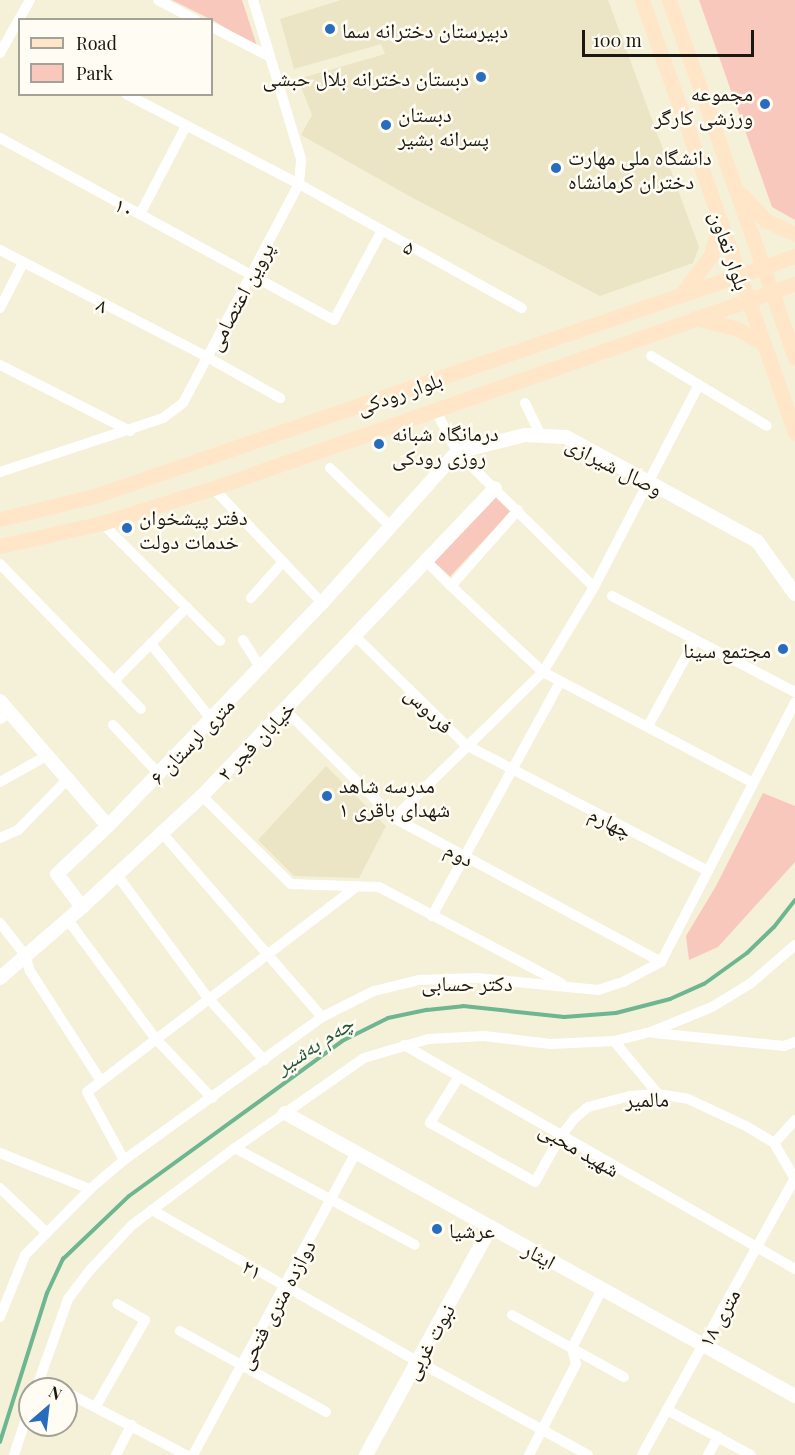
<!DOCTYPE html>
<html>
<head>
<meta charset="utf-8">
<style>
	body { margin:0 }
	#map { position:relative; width:795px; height:1455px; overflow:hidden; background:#f5f0d8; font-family:"Playfair Display","Noto Naskh Arabic",serif }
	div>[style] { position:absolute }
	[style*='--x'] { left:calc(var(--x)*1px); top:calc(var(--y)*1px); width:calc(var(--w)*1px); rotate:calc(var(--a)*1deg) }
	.built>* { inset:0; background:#ebe5c6 }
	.green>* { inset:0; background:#f9c8bc; transform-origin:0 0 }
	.stream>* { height:4px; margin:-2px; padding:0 2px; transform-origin:2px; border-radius:2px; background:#6eb591 }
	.minor>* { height:10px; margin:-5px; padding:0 5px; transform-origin:5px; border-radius:5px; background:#fff }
	.tertiary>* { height:14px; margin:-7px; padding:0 7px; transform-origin:7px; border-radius:7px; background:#fff }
	.secondary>* { height:15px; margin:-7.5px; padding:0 7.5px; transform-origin:7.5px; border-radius:7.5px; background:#ffe6c9 }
	.dots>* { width:16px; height:16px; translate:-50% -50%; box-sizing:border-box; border:3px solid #fffdf3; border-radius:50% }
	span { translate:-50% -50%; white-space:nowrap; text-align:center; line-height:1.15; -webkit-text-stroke:5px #fffdf3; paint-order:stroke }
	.poi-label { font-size:21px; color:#1a1810 }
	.left { translate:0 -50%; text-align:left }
	.right { translate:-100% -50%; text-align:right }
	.street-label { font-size:21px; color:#1a1810 }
	.water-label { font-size:22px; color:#22583f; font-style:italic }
	.legend { position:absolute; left:18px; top:18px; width:195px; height:78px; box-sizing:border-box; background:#fffdf3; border:2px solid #a3a198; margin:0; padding:8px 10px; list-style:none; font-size:18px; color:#1a1810 }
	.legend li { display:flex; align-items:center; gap:12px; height:30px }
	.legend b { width:30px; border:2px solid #a3a198 }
	.north { position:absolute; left:18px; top:1377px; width:60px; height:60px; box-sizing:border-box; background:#fffdf3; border:2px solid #a3a198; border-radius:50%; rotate:28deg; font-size:16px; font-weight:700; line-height:24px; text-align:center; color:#1a1810 }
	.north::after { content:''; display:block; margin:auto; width:21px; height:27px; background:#286cbd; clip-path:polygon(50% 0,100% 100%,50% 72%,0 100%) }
	.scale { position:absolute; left:582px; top:30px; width:172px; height:27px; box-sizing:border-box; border:3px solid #1a1810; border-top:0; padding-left:8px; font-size:18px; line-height:21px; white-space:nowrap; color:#1a1810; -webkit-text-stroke:4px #fffdf3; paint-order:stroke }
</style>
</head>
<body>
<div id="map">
	<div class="built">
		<div style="clip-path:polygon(341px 0,608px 0,699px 247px,693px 263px,600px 296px,411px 197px,301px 135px,312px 115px,298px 79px,385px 54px,381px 44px,294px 69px,280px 19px)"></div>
		<div style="clip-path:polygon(326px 766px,386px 826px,359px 878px,294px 876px,258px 840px)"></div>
	</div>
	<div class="green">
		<div style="clip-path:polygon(172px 0,242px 0,257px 46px,212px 20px)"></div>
		<div style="clip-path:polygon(699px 0,795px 0,795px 220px,772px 207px)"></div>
		<div style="left:496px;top:495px;width:22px;height:91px;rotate:43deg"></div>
		<div style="clip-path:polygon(763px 793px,795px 806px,795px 862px,718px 947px,689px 960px,686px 936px,716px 886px)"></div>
	</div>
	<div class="stream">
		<div style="--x:0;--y:1442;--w:156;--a:-72.5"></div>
		<div style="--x:47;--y:1293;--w:38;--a:-65"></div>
		<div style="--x:63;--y:1259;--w:91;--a:-43.7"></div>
		<div style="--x:129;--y:1196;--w:263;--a:-36"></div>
		<div style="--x:342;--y:1041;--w:51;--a:-26.6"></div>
		<div style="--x:388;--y:1018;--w:40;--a:-12"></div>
		<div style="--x:427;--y:1010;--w:36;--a:-6"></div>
		<div style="--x:463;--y:1006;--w:102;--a:6.2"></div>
		<div style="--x:564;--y:1017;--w:52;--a:-4.4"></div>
		<div style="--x:616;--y:1013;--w:56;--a:-14.5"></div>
		<div style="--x:670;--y:999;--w:37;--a:-24"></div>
		<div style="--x:704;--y:984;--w:53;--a:-35.8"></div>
		<div style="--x:747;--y:953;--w:37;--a:-44"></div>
		<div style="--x:774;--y:927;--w:34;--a:-52"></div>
	</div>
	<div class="minor">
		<div style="--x:158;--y:0;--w:43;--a:27.8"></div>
		<div style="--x:212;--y:27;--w:65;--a:27.3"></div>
		<div style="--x:0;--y:53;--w:61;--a:-60.5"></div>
		<div style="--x:126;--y:94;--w:195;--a:27.5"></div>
		<div style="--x:299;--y:184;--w:255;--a:29.1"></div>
		<div style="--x:0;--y:138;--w:380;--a:28.6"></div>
		<div style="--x:334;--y:320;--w:102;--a:-61.9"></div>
		<div style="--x:140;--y:214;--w:99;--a:-62.4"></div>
		<div style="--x:0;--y:250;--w:233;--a:27.3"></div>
		<div style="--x:207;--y:357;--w:84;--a:29.3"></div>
		<div style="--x:0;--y:308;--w:51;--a:-62.9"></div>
		<div style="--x:651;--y:356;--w:135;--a:31.1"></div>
		<div style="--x:0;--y:365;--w:146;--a:26.9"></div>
		<div style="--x:525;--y:403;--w:34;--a:64"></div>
		<div style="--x:435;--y:409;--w:48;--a:62.9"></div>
		<div style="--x:457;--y:452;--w:192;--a:44.6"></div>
		<div style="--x:330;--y:468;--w:83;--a:44"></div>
		<div style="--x:0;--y:472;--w:172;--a:-18.3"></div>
		<div style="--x:163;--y:418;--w:25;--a:-37"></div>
		<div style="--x:183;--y:403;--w:248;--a:-62.1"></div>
		<div style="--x:299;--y:184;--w:25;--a:-85"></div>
		<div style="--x:301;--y:159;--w:166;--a:-106.8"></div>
		<div style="--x:213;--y:488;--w:158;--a:46.5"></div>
		<div style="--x:518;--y:510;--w:101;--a:131.4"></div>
		<div style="--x:451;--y:586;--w:126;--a:43.1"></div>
		<div style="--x:543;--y:672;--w:236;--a:27.8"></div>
		<div style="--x:102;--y:523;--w:167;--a:45"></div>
		<div style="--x:426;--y:561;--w:35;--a:45"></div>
		<div style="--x:0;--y:564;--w:202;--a:45.8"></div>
		<div style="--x:612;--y:596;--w:207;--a:27.7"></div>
		<div style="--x:251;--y:598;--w:48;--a:-48.4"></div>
		<div style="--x:355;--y:636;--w:156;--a:44.5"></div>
		<div style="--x:466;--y:745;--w:273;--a:27.5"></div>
		<div style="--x:243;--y:640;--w:32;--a:58"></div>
		<div style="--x:151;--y:644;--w:96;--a:51.3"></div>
		<div style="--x:114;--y:681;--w:104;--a:-45.4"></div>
		<div style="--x:285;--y:710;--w:153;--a:44.7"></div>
		<div style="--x:394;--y:818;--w:303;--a:28.3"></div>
		<div style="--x:0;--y:719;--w:13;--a:-29"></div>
		<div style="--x:113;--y:725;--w:66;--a:46.8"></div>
		<div style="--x:648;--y:726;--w:98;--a:-61.3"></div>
		<div style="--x:0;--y:782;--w:55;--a:-29.4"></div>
		<div style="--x:202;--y:796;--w:125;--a:44.7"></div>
		<div style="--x:291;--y:884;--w:88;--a:2"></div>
		<div style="--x:379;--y:887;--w:206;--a:27.8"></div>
		<div style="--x:394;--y:818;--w:209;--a:-44.4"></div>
		<div style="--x:543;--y:672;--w:99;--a:-59"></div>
		<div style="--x:594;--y:587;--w:226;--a:-62.6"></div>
		<div style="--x:162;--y:833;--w:244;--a:49"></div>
		<div style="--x:0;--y:838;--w:20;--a:-24"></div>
		<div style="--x:18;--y:830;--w:73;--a:-45.6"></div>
		<div style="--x:117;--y:875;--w:153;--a:53.5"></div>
		<div style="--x:208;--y:998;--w:84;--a:47.9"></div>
		<div style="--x:432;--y:916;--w:267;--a:-61.3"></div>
		<div style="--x:68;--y:920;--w:147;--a:53.6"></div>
		<div style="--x:155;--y:1038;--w:83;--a:46.5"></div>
		<div style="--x:0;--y:923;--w:41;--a:52"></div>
		<div style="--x:25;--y:955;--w:17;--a:73"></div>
		<div style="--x:30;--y:971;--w:131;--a:57.2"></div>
		<div style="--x:654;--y:1033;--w:131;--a:5.7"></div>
		<div style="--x:784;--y:1046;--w:12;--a:-20"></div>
		<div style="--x:614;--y:1041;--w:69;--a:50.3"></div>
		<div style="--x:404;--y:1045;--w:451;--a:29.8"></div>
		<div style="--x:458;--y:1078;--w:53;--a:121.9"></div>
		<div style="--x:430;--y:1123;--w:120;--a:29.3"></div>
		<div style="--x:535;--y:1182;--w:51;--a:-60.9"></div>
		<div style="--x:560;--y:1137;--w:24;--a:-52"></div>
		<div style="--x:575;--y:1118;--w:17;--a:-40"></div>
		<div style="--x:588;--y:1107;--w:43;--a:-14.7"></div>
		<div style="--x:630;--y:1096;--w:28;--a:-4"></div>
		<div style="--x:658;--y:1094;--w:30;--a:9"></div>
		<div style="--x:688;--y:1099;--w:64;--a:25"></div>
		<div style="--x:746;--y:1126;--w:33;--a:31"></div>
		<div style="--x:795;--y:1120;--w:31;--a:132"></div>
		<div style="--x:774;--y:1143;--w:42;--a:59.7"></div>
		<div style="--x:235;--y:1148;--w:204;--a:28.3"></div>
		<div style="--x:0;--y:1153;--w:97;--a:21.8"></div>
		<div style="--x:124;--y:1160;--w:77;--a:-118.6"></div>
		<div style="--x:87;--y:1092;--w:340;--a:-37.3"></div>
		<div style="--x:0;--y:1188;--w:62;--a:43.7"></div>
		<div style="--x:152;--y:1210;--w:305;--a:29.7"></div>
		<div style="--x:417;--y:1361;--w:195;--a:28.8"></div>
		<div style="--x:512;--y:1315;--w:128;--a:29"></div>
		<div style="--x:0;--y:1317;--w:67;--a:-68"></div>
		<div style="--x:25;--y:1255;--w:93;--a:-45.4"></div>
		<div style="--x:90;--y:1189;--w:45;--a:-40.5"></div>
		<div style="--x:124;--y:1160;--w:244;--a:-35.8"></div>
		<div style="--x:322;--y:1017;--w:58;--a:-26.6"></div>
		<div style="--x:374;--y:991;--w:46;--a:-13.7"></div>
		<div style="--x:419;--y:980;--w:57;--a:-2"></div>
		<div style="--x:476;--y:978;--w:123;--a:5.6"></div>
		<div style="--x:598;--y:990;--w:26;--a:-18"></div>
		<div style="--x:623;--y:982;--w:43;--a:-27.8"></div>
		<div style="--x:661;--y:962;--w:292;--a:-62.7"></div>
		<div style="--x:180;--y:1331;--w:167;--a:29"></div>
		<div style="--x:36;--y:1389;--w:96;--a:-70.4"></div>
		<div style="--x:68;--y:1299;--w:38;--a:-53"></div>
		<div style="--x:91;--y:1269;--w:60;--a:-47"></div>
		<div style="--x:132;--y:1225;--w:129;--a:-36.8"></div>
		<div style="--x:235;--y:1148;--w:157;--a:-34.9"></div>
		<div style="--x:364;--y:1058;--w:67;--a:-16.5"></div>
		<div style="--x:428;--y:1039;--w:56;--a:-3.1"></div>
		<div style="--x:484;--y:1036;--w:67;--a:6.8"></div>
		<div style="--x:551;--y:1044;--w:63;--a:-2.7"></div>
		<div style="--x:614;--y:1041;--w:38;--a:-14"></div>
		<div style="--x:651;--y:1032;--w:66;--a:-22.3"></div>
		<div style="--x:712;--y:1007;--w:46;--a:-31.6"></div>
		<div style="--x:751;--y:983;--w:58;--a:-40.8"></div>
		<div style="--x:66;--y:1392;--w:136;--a:27.7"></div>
		<div style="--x:96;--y:1406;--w:99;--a:-60.3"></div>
		<div style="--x:145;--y:1320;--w:32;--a:-150"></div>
		<div style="--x:667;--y:1410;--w:95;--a:28.2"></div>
		<div style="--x:14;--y:1455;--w:52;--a:-71.9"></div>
		<div style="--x:116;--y:1455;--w:34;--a:-63"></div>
		<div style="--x:193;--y:1455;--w:344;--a:-61.7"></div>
		<div style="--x:529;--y:1455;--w:102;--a:-62.7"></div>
		<div style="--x:576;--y:1364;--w:16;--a:-104"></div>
		<div style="--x:572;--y:1348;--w:66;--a:-63"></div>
		<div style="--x:642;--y:1455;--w:314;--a:-61.1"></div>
		<div style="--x:708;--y:1455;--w:21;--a:-61"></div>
	</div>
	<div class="tertiary">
		<div style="--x:0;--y:701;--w:165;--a:49.2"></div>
		<div style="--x:82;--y:907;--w:41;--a:-127.1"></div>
		<div style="--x:57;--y:874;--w:70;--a:-43.3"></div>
		<div style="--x:108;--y:826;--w:309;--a:-46.2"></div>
		<div style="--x:322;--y:603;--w:203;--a:-48.2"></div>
		<div style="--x:457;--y:452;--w:70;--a:-14"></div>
		<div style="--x:525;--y:435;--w:41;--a:2.8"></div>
		<div style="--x:566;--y:437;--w:217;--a:28.6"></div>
		<div style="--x:757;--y:541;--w:65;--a:54.4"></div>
		<div style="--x:0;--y:978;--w:108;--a:-40.9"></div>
		<div style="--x:82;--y:907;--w:163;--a:-42.8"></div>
		<div style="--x:202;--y:796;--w:425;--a:-46.4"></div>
		<div style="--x:285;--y:1113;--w:583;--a:29.03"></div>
		<div style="--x:366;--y:1455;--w:260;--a:-61.3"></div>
	</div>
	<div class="secondary">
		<div style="--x:642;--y:0;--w:459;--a:70.5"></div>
		<div style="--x:669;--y:0;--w:379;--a:70.6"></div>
		<div style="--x:741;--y:194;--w:37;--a:47"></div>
		<div style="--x:766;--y:221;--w:32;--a:24"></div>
		<div style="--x:682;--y:294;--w:49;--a:-53.4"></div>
		<div style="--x:711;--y:255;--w:35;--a:-75"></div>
		<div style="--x:695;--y:318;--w:44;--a:14.3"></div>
		<div style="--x:738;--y:329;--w:30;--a:30"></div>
		<div style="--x:0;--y:519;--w:97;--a:-13.7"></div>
		<div style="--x:94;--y:496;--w:741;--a:-18.9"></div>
		<div style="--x:0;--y:546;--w:105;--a:-12.7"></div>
		<div style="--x:102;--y:523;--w:116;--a:-17.5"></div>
		<div style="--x:213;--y:488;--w:617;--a:-19.32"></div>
	</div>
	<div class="dots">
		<div style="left:330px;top:29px;background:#286cbd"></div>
		<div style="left:481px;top:77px;background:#286cbd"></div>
		<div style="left:765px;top:104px;background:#286cbd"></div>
		<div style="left:386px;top:125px;background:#286cbd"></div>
		<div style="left:556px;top:168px;background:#286cbd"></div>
		<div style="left:379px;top:444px;background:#286cbd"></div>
		<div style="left:127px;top:528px;background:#286cbd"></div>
		<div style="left:783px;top:649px;background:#286cbd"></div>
		<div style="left:327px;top:796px;background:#286cbd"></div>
		<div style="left:437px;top:1229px;background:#286cbd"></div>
	</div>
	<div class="poi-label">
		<span class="left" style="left:342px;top:29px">دبیرستان دخترانه سما</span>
		<span class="right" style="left:469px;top:77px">دبستان دخترانه بلال حبشی</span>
		<span class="right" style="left:753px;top:104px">مجموعه<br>ورزشی کارگر</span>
		<span class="left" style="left:398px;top:125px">دبستان<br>پسرانه بشير</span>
		<span class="left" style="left:568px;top:168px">دانشگاه ملی مهارت<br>دختران کرمانشاه</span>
		<span class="left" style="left:392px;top:444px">درمانگاه شبانه<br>روزی رودکی</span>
		<span class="left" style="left:139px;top:528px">دفتر پیشخوان<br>خدمات دولت</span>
		<span class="right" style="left:771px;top:649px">مجتمع سینا</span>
		<span class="left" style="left:339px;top:796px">مدرسه شاهد<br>شهدای باقری ۱</span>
		<span class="left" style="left:449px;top:1229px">عرشیا</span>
	</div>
	<div class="street-label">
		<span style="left:125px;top:206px;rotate:28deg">۱۰</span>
		<span style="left:410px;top:246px;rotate:29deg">۵</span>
		<span style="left:731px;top:250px;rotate:71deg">بلوار تعاون</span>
		<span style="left:239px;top:296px;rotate:-62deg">پروین اعتصامی</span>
		<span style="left:103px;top:304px;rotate:27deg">۸</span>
		<span style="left:399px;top:392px;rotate:-19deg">بلوار رودکی</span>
		<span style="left:615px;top:465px;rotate:27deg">وصال شیرازی</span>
		<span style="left:430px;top:709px;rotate:44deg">فردوس</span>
		<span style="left:191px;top:740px;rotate:-46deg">۶ متری لرستان</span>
		<span style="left:255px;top:740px;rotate:-46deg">خیابان فجر ۲</span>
		<span style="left:611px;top:821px;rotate:27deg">چهارم</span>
		<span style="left:460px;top:853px;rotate:28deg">دوم</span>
		<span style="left:467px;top:982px">دکتر حسابی</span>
		<span style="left:647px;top:1098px;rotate:-1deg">مالمیر</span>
		<span style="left:580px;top:1148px;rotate:30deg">شهید محبی</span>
		<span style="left:540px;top:1254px;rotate:29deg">ایثار</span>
		<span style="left:253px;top:1268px;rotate:30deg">۲۱</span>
		<span style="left:275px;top:1304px;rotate:-62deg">دوازده متری فتحی</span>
		<span style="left:718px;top:1317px;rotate:-61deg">۱۸ متری</span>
		<span style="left:428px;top:1341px;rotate:-61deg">نبوت غربی</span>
	</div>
	<div class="water-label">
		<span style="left:314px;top:1044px;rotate:-33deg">چەم بەشیر</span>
	</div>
	<ul class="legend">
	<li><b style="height:8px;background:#ffe6c9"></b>Road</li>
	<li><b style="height:16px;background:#f9c8bc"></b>Park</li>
	</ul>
	<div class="north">N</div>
	<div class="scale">100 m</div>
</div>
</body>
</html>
